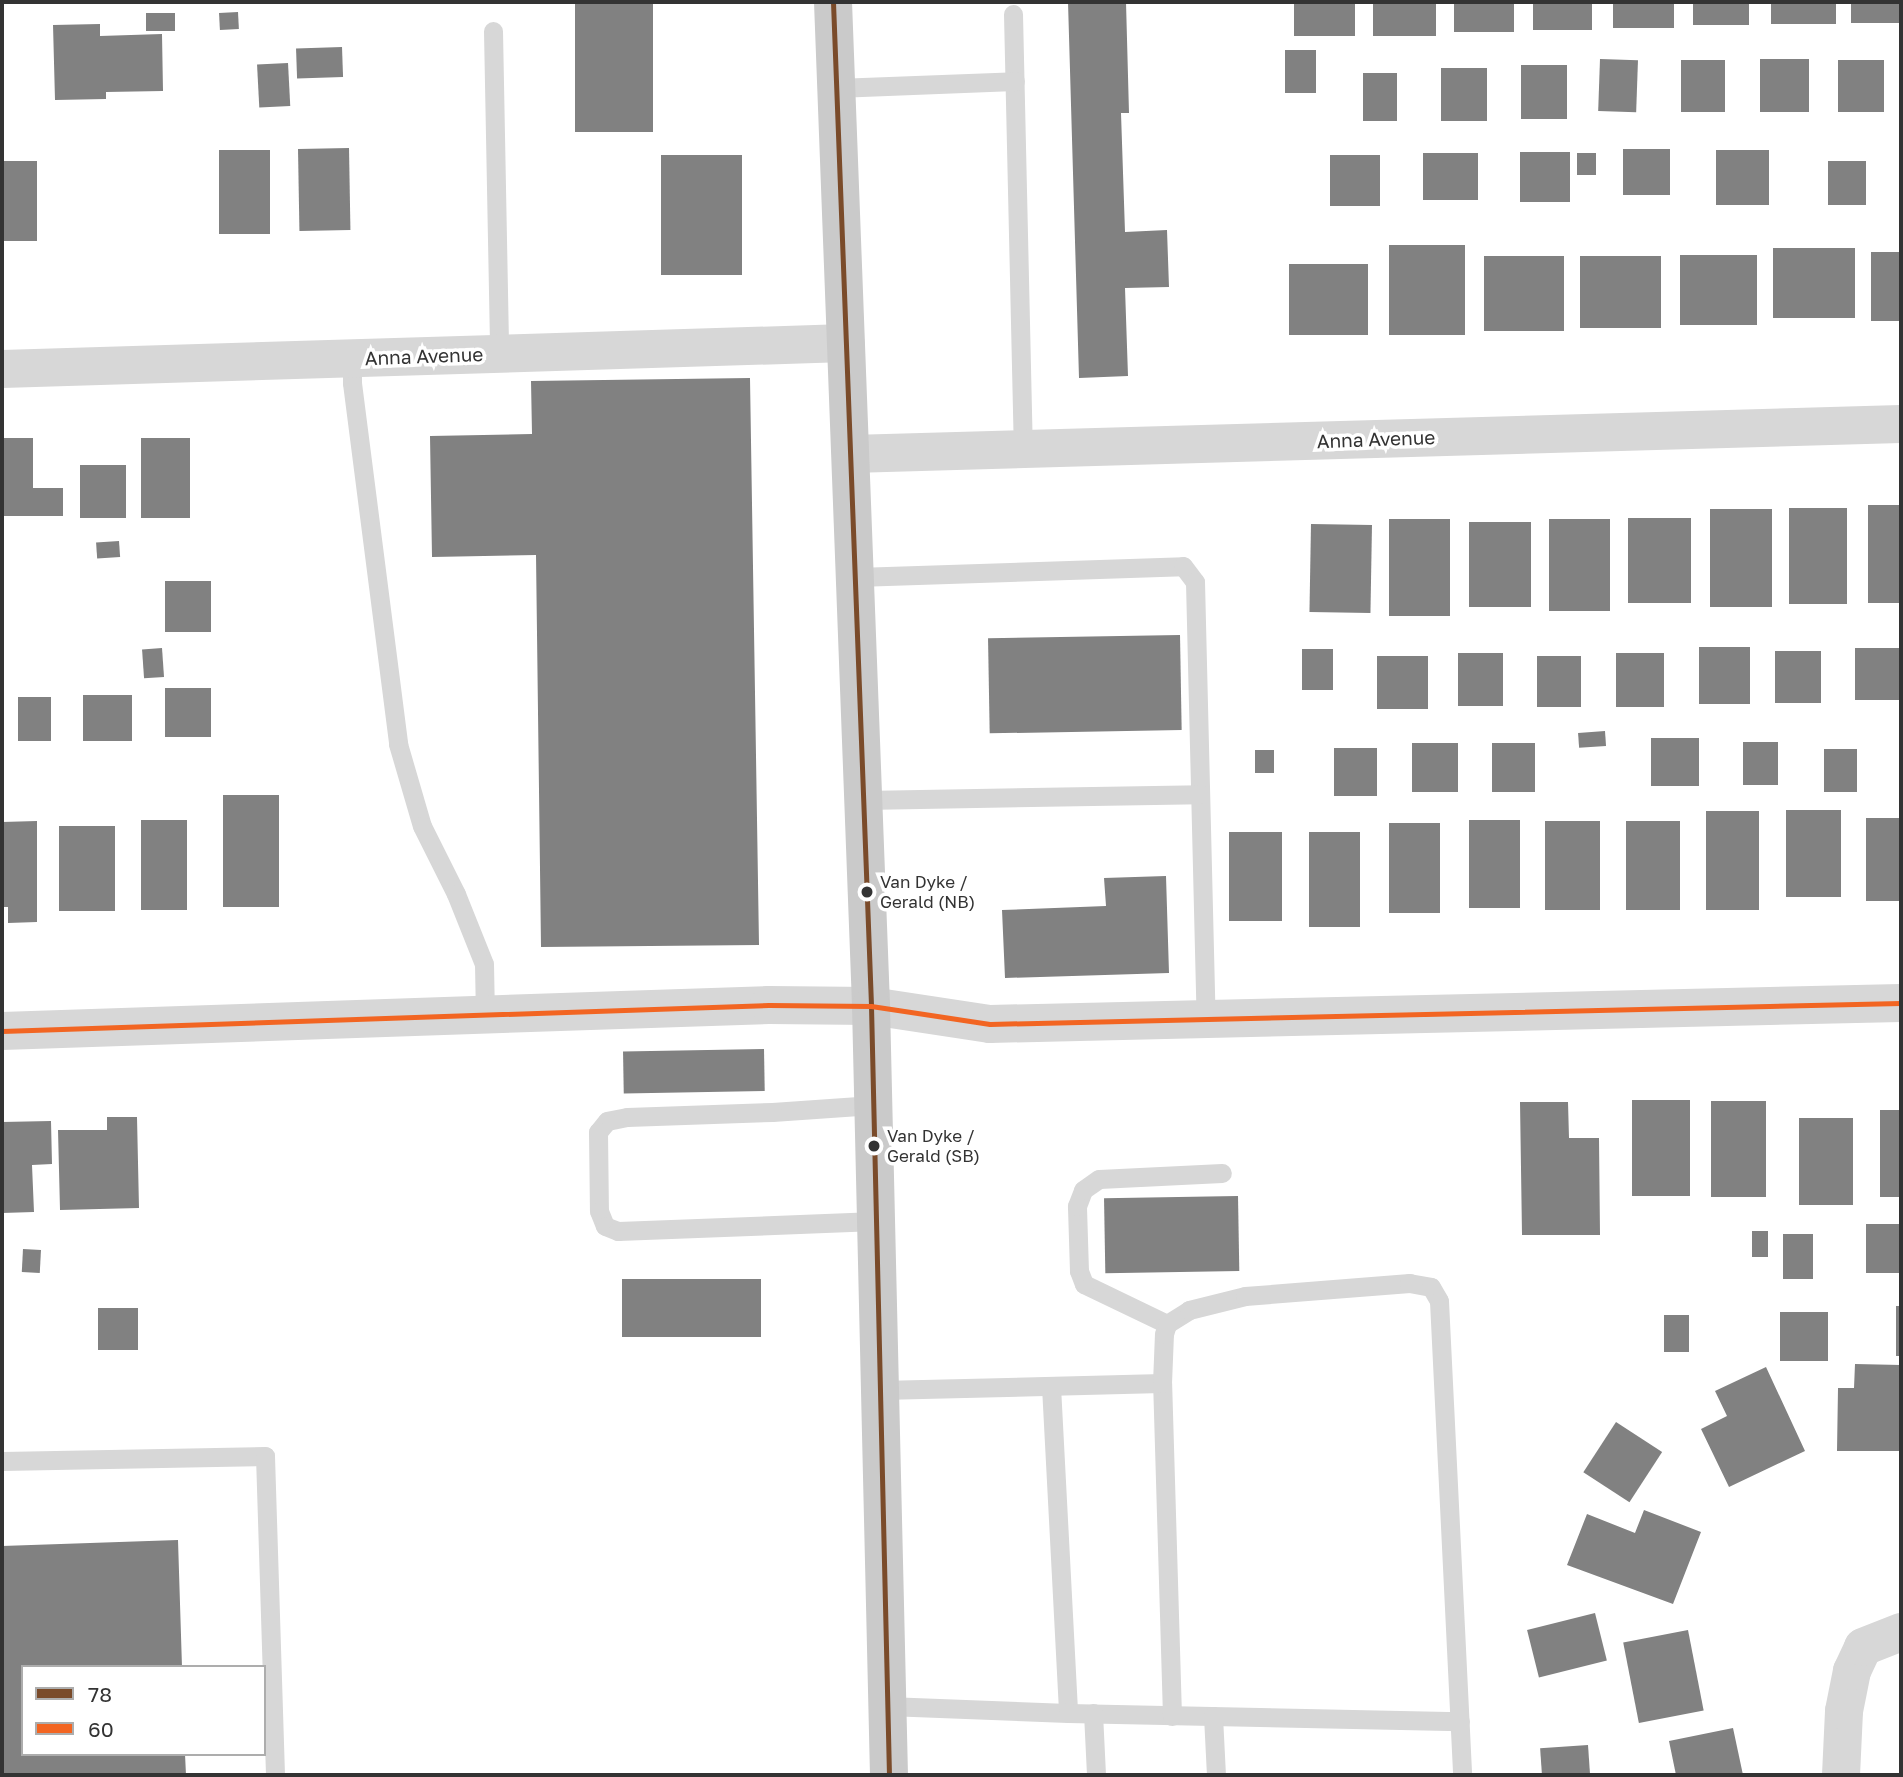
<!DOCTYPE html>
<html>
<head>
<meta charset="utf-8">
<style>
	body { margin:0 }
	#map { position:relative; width:1903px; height:1777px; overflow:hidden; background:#fff; font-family:"Golos Text",sans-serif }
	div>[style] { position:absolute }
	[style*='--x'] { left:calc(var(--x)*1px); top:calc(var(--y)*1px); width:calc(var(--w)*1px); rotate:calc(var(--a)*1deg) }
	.building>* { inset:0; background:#818181; transform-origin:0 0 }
	.service>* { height:19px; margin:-9.5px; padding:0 9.5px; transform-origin:9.5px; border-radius:9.5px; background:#d7d7d7 }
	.minor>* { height:38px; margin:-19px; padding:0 19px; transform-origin:19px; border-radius:19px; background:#d7d7d7 }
	.primary>* { height:38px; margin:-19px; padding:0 19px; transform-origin:19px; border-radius:19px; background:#cacaca }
	.bus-1>* { height:5px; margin:-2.5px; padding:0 2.5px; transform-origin:2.5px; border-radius:2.5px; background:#7a4b2a }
	.bus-2>* { height:5px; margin:-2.5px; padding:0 2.5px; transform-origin:2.5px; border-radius:2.5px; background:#f26522 }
	.dots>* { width:19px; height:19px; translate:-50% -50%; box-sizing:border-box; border:4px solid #fff; border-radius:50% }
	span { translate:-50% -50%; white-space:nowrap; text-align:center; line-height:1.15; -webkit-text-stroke:7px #fff; paint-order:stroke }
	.bus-label { font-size:17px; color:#333 }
	.left { translate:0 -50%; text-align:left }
	.street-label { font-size:19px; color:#333 }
	.frame { position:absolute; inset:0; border:4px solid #333; pointer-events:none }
	.legend { position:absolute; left:21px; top:1665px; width:245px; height:91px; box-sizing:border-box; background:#fff; border:2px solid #adadad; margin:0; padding:9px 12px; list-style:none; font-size:21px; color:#333 }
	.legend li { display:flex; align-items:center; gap:14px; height:35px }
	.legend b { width:35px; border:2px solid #adadad }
</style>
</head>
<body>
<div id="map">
	<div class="building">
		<div style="left:575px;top:2px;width:78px;height:130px"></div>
		<div style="clip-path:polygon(1068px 2px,1126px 2px,1129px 113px,1121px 113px,1125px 232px,1167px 230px,1169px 287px,1125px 288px,1128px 376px,1079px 378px)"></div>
		<div style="left:1294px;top:2px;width:61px;height:34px"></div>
		<div style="left:1373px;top:2px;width:63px;height:34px"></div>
		<div style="left:1454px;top:2px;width:60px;height:30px"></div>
		<div style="left:1533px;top:2px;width:59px;height:28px"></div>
		<div style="left:1613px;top:2px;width:61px;height:26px"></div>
		<div style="left:1693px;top:2px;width:56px;height:23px"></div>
		<div style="left:1771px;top:2px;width:65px;height:22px"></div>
		<div style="left:1851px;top:2px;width:50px;height:21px"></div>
		<div style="left:238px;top:12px;width:17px;height:19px;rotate:87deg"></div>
		<div style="left:175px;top:13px;width:18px;height:29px;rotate:90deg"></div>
		<div style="clip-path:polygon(100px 24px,100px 36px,162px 34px,163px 91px,106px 92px,106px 99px,55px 100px,53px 25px)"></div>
		<div style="left:342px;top:47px;width:30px;height:46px;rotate:88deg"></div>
		<div style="left:1316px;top:50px;width:43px;height:31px;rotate:90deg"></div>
		<div style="left:1600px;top:59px;width:38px;height:52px;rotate:2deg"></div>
		<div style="left:1760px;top:59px;width:49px;height:53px"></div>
		<div style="left:1681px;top:60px;width:44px;height:52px"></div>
		<div style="left:1838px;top:60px;width:46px;height:52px"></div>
		<div style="left:288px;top:63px;width:43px;height:31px;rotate:87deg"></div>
		<div style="left:1521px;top:65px;width:46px;height:54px"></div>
		<div style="left:1441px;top:68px;width:46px;height:53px"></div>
		<div style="left:1363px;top:73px;width:34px;height:48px"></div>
		<div style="left:349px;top:148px;width:82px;height:51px;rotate:89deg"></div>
		<div style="left:1623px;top:149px;width:47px;height:46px"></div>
		<div style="left:219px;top:150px;width:51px;height:84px"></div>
		<div style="left:1716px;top:150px;width:53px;height:55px"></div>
		<div style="left:1520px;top:152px;width:50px;height:50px"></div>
		<div style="left:1423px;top:153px;width:55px;height:47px"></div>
		<div style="left:1577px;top:153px;width:19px;height:22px"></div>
		<div style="left:661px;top:155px;width:81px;height:120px"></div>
		<div style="left:1330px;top:155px;width:50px;height:51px"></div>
		<div style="left:2px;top:161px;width:35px;height:80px"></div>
		<div style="left:1828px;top:161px;width:38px;height:44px"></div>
		<div style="left:1389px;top:245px;width:76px;height:90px"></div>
		<div style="left:1773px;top:248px;width:82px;height:70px"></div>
		<div style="left:1871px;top:252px;width:30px;height:69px"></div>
		<div style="left:1680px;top:255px;width:77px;height:70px"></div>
		<div style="left:1484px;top:256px;width:80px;height:75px"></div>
		<div style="left:1580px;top:256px;width:81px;height:72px"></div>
		<div style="left:1289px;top:264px;width:79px;height:71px"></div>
		<div style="clip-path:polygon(750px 378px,759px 945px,541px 947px,536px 555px,432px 557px,430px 436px,532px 434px,531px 381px)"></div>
		<div style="clip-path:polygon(2px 438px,33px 438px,33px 488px,63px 488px,63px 516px,2px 516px)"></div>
		<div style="left:141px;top:438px;width:49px;height:80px"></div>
		<div style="left:80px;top:465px;width:46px;height:53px"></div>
		<div style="left:1868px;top:505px;width:33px;height:98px"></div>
		<div style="left:1789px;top:508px;width:58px;height:96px"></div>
		<div style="left:1710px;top:509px;width:62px;height:98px"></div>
		<div style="left:1628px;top:518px;width:63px;height:85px"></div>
		<div style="left:1389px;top:519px;width:61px;height:97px"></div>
		<div style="left:1610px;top:519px;width:92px;height:61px;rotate:90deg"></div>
		<div style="left:1469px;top:522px;width:62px;height:85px"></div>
		<div style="left:1311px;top:524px;width:61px;height:88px;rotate:1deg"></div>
		<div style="left:119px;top:541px;width:16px;height:23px;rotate:86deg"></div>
		<div style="left:165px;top:581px;width:46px;height:51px"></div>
		<div style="left:1180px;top:635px;width:95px;height:192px;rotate:89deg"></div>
		<div style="left:1699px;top:647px;width:51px;height:57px"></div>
		<div style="left:162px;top:648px;width:29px;height:20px;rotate:86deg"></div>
		<div style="left:1855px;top:648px;width:45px;height:52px"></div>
		<div style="left:1333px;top:649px;width:41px;height:31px;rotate:90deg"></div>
		<div style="left:1775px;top:651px;width:46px;height:52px"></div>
		<div style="left:1458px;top:653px;width:45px;height:53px"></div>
		<div style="left:1616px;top:653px;width:48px;height:54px"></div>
		<div style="left:1377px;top:656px;width:51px;height:53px"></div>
		<div style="left:1537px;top:656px;width:44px;height:51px"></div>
		<div style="left:165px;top:688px;width:46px;height:49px"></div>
		<div style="left:83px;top:695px;width:49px;height:46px"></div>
		<div style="left:51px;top:697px;width:44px;height:33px;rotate:90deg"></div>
		<div style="left:1605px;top:731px;width:15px;height:27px;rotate:86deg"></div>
		<div style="left:1651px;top:738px;width:48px;height:48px"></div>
		<div style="left:1743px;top:742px;width:35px;height:43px"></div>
		<div style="left:1412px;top:743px;width:46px;height:49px"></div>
		<div style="left:1492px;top:743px;width:43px;height:49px"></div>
		<div style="left:1334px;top:748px;width:43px;height:48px"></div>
		<div style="left:1824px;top:749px;width:33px;height:43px"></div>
		<div style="left:1255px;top:750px;width:19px;height:23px"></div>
		<div style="left:223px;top:795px;width:56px;height:112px"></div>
		<div style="left:1786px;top:810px;width:55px;height:87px"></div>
		<div style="left:1706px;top:811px;width:53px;height:99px"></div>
		<div style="left:1866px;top:818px;width:35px;height:83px"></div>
		<div style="left:141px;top:820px;width:46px;height:90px"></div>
		<div style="left:1469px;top:820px;width:51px;height:88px"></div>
		<div style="clip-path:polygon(37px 821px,37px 922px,8px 923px,8px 907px,2px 907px,2px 822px)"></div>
		<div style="left:1545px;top:821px;width:55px;height:89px"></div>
		<div style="left:1626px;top:821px;width:54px;height:89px"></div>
		<div style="left:1389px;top:823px;width:51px;height:90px"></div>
		<div style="left:59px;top:826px;width:56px;height:85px"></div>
		<div style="left:1229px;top:832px;width:53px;height:89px"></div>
		<div style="left:1309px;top:832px;width:51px;height:95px"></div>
		<div style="clip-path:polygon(1166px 876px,1169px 973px,1005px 978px,1002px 910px,1106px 906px,1104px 878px)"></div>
		<div style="left:764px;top:1049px;width:42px;height:141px;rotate:89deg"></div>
		<div style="left:1632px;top:1100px;width:58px;height:96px"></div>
		<div style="left:1711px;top:1101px;width:55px;height:96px"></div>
		<div style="clip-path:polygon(1520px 1102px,1568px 1102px,1569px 1138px,1599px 1138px,1600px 1235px,1522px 1235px)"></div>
		<div style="left:1880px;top:1110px;width:21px;height:87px"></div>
		<div style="clip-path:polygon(107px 1117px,137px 1117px,139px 1208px,60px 1210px,58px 1130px,107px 1130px)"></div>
		<div style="left:1799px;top:1118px;width:54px;height:87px"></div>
		<div style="clip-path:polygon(51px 1121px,52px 1164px,32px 1165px,34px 1212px,2px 1213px,2px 1122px)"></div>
		<div style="left:1238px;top:1196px;width:75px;height:134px;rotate:89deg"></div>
		<div style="left:1866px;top:1224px;width:35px;height:49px"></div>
		<div style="left:1768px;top:1231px;width:26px;height:16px;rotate:90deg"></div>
		<div style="left:1783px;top:1234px;width:30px;height:45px"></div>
		<div style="left:23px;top:1249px;width:18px;height:23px;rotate:3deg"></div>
		<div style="left:622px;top:1279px;width:139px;height:58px"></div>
		<div style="left:1896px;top:1306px;width:5px;height:50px"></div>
		<div style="left:98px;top:1308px;width:40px;height:42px"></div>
		<div style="left:1780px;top:1312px;width:48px;height:49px"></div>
		<div style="left:1689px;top:1315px;width:37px;height:25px;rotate:90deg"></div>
		<div style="clip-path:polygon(1855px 1364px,1901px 1365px,1901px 1451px,1837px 1451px,1838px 1388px,1854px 1388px)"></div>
		<div style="clip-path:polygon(1766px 1367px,1805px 1451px,1729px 1487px,1701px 1429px,1727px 1416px,1715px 1391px)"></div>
		<div style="left:1616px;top:1422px;width:55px;height:60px;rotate:33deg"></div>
		<div style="clip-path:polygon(1644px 1510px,1701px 1532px,1673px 1604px,1567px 1565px,1587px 1514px,1635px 1533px)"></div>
		<div style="clip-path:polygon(178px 1540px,182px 1667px,23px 1667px,23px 1754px,185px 1754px,186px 1775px,2px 1775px,2px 1546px)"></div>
		<div style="left:1595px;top:1613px;width:49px;height:70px;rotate:76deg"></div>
		<div style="left:1688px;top:1630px;width:82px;height:66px;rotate:79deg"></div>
		<div style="clip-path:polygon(1733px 1728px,1743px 1775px,1676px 1775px,1669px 1741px)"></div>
		<div style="left:1588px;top:1745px;width:30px;height:48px;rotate:86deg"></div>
	</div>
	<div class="service">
		<div style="--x:1013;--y:14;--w:435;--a:88.7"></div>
		<div style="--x:493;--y:31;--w:323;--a:88.9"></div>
		<div style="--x:836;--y:88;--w:179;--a:-2.2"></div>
		<div style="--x:352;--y:358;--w:25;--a:90"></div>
		<div style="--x:352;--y:383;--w:364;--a:82.7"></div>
		<div style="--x:398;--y:744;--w:85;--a:73.7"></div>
		<div style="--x:422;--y:826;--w:76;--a:63.4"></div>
		<div style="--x:456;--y:894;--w:75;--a:68.2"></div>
		<div style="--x:484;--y:964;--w:51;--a:88.9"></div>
		<div style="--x:856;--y:577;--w:327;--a:-1.9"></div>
		<div style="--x:1183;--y:566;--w:20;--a:53"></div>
		<div style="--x:1195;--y:582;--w:437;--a:88.6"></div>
		<div style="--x:864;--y:800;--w:336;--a:-1"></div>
		<div style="--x:873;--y:1105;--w:101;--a:176"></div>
		<div style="--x:772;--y:1112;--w:145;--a:178"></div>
		<div style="--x:627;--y:1117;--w:20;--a:169"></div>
		<div style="--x:607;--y:1121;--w:14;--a:129"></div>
		<div style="--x:598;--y:1132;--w:79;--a:89.3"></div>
		<div style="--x:599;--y:1211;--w:16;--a:68"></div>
		<div style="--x:605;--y:1226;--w:14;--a:21"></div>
		<div style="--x:618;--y:1231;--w:258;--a:-2.2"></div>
		<div style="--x:1167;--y:1324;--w:92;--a:-154.3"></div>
		<div style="--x:1084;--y:1284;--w:14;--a:-111"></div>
		<div style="--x:1079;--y:1271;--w:65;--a:-91.8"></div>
		<div style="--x:1077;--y:1206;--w:17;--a:-69"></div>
		<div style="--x:1083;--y:1190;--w:19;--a:-35"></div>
		<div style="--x:1099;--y:1179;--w:123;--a:-2.8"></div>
		<div style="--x:1051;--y:1386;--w:327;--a:87"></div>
		<div style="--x:880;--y:1390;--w:282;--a:-1.4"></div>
		<div style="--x:2;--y:1461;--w:263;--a:-1.1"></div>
		<div style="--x:265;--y:1456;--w:319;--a:88.2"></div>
		<div style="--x:887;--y:1706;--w:181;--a:2.2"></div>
		<div style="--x:1068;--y:1713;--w:392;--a:1.2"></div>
		<div style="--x:1093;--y:1713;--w:62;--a:87.2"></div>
		<div style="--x:1172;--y:1716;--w:333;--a:-91.7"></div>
		<div style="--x:1162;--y:1383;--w:49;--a:-87.7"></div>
		<div style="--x:1164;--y:1334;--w:10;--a:-73"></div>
		<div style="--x:1167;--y:1324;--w:26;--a:-32"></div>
		<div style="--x:1189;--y:1310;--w:58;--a:-14"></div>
		<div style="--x:1245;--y:1296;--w:165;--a:-4.5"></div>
		<div style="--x:1409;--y:1283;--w:22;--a:10"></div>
		<div style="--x:1431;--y:1287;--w:16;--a:60"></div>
		<div style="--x:1439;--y:1301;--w:475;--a:87.2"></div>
		<div style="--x:1213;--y:1716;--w:59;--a:87.1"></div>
	</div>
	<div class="minor">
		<div style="--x:2;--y:369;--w:844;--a:-1.76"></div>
		<div style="--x:851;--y:454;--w:1050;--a:-1.64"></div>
		<div style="--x:2;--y:1031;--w:767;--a:-1.94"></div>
		<div style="--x:769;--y:1005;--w:102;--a:0.6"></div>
		<div style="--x:871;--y:1006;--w:120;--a:8.6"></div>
		<div style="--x:990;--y:1024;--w:911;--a:-1.32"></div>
		<div style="--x:1841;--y:1775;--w:64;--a:-87.3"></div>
		<div style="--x:1844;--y:1711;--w:41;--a:-78.7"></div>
		<div style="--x:1852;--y:1671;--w:26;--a:-65"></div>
		<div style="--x:1863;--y:1647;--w:41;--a:-21.5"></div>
	</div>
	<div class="primary">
		<div style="--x:833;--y:2;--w:1005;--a:87.83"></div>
		<div style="--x:871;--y:1006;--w:769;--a:88.66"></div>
	</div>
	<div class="bus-1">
		<div style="--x:833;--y:2;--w:1005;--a:87.83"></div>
		<div style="--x:871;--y:1006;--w:769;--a:88.66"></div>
	</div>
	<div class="bus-2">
		<div style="--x:2;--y:1031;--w:767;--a:-1.94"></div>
		<div style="--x:769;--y:1005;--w:102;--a:0.6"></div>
		<div style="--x:871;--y:1006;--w:120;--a:8.6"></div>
		<div style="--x:990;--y:1024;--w:911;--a:-1.32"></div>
	</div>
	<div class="dots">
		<div style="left:867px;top:892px;background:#333"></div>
		<div style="left:874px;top:1146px;background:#333"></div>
	</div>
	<div class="bus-label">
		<span class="left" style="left:880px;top:892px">Van Dyke /<br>Gerald (NB)</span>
		<span class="left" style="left:887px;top:1146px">Van Dyke /<br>Gerald (SB)</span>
	</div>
	<div class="street-label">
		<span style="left:424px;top:356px;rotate:-2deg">Anna Avenue</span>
		<span style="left:1376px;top:439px;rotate:-2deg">Anna Avenue</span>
	</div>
	<div class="frame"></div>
	<ul class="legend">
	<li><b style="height:9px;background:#7a4b2a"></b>78</li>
	<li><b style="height:9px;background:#f26522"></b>60</li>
	</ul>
</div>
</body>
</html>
